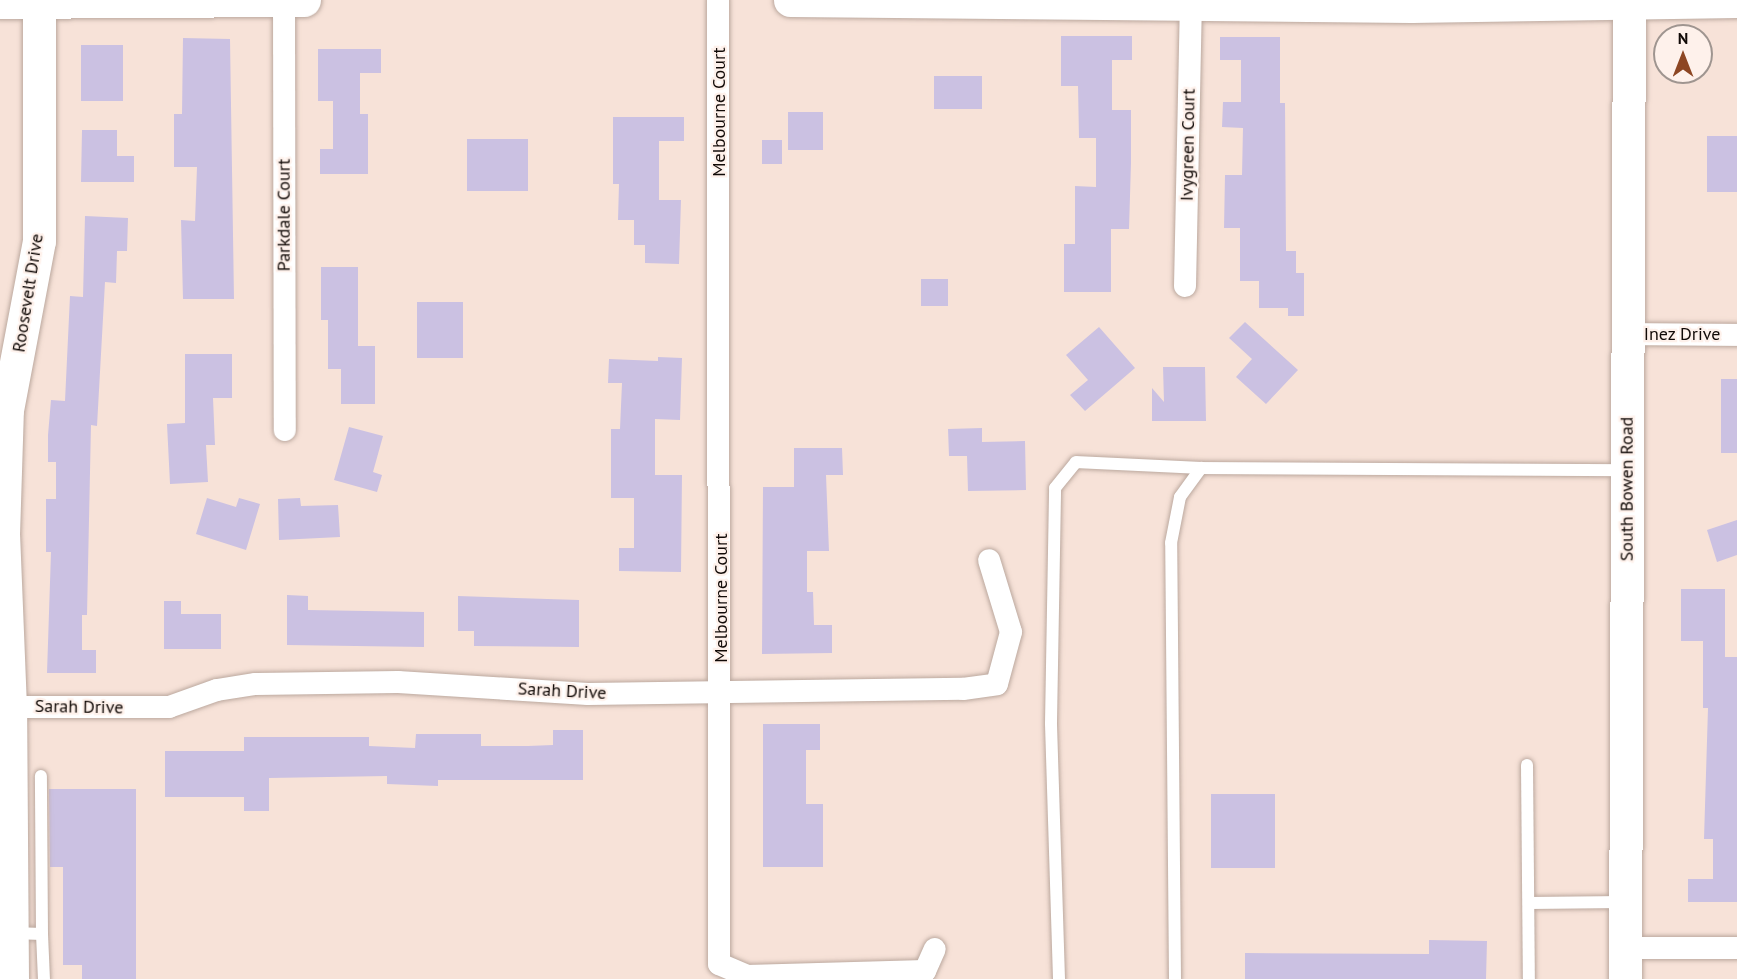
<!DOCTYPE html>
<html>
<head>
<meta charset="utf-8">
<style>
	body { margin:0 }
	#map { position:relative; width:1737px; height:979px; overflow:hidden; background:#f7e2d8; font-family:"PT Sans",sans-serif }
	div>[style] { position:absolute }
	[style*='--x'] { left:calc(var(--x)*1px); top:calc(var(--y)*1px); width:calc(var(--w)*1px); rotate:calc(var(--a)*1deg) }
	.building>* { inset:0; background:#cbc1e2; transform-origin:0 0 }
	.roads { filter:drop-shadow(0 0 2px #bba89e) drop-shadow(0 0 2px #bba89e) }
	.lane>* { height:12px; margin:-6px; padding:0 6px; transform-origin:6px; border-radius:6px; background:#fff }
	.street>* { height:22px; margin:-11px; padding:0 11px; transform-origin:11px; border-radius:11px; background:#fff }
	.secondary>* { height:33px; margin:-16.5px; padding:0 16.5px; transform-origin:16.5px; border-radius:16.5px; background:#fff }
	span { translate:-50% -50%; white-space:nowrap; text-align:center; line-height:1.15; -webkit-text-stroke:4.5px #fef1eb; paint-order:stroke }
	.street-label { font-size:18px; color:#110a07 }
	.north { position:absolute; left:1653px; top:24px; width:60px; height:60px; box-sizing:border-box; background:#fef1eb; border:2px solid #9f9590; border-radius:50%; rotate:0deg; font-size:16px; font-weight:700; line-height:24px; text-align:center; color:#110a07 }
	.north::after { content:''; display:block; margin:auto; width:21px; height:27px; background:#8d4623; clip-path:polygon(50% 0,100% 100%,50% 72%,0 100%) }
</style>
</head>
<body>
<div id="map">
	<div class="building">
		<div style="clip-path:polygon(1061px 36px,1132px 36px,1132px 60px,1112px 60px,1112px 110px,1131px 110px,1131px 163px,1129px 229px,1111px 229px,1111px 292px,1064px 292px,1064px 244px,1075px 244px,1075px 186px,1096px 187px,1096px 138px,1079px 138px,1078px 86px,1061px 86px)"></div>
		<div style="clip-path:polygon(1220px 37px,1280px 37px,1280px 103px,1285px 103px,1286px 251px,1296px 251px,1296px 273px,1304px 273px,1304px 316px,1288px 316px,1288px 308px,1259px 308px,1259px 281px,1240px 281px,1240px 228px,1224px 228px,1225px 175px,1242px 175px,1243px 128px,1222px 127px,1223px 102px,1241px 102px,1241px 60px,1220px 60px)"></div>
		<div style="clip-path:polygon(183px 38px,230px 39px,234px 299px,183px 299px,181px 220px,195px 221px,197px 167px,174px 167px,174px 114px,182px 114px)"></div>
		<div style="left:81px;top:45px;width:42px;height:56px"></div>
		<div style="clip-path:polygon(318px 49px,381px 49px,381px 73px,360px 73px,360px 114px,368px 114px,368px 174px,320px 174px,320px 149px,333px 149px,333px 101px,318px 101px)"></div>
		<div style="left:934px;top:76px;width:48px;height:33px"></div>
		<div style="left:788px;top:112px;width:35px;height:38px"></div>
		<div style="clip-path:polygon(613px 117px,684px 117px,684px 141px,659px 141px,659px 200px,681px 200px,679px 264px,645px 263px,645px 245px,634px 245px,634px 220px,618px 220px,619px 184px,613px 184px)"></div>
		<div style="clip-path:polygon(82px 130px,117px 130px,117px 156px,134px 156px,134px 182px,81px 182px)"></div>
		<div style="left:1707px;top:136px;width:30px;height:56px"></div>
		<div style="left:467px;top:139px;width:61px;height:52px"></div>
		<div style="left:762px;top:140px;width:20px;height:24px"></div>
		<div style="clip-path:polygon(85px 216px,128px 218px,127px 251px,117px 251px,116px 283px,105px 282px,97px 426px,91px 425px,87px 615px,82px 615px,82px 650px,96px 650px,96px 673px,47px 673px,51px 552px,46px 552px,46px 499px,56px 499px,56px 462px,48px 462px,48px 435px,51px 400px,65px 401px,70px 296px,83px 297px)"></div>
		<div style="clip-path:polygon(321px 267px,358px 267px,358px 346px,375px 346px,375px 404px,341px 404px,341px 369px,328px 369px,328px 320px,321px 320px)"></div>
		<div style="left:921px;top:279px;width:27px;height:27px"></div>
		<div style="left:417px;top:302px;width:46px;height:56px"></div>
		<div style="clip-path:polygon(1245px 322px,1298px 370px,1266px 404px,1236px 377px,1252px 359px,1229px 338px)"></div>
		<div style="clip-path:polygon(1099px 327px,1135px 368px,1085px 411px,1070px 395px,1088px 380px,1066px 355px)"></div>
		<div style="clip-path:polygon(185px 354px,232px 354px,232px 398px,213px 398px,215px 445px,206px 445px,208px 482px,170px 484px,167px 424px,185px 423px)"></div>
		<div style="clip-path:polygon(658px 357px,682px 358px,680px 420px,655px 419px,655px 475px,682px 475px,681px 572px,619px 571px,619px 548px,634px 548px,634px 498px,611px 498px,611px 429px,620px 429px,622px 383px,608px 383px,609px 359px,658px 361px)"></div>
		<div style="clip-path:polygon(1163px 367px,1205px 367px,1206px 421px,1152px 421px,1152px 388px,1164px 402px)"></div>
		<div style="left:1721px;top:379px;width:16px;height:74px"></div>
		<div style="clip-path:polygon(349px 427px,383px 436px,373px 472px,382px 475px,377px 492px,334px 480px)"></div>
		<div style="clip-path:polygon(982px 428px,982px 442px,1025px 441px,1026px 490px,968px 491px,967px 456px,949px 456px,948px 429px)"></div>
		<div style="clip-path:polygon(794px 448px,842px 448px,843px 475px,826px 475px,829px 551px,807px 551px,807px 592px,813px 592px,814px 625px,832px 625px,832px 653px,762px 654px,763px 487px,794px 487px)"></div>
		<div style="clip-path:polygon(207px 498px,236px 507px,239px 498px,260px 504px,246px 550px,196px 534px)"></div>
		<div style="clip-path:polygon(300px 498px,301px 506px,338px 505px,340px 537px,279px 540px,278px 499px)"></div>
		<div style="clip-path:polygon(1737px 520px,1737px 555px,1717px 562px,1707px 530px)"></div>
		<div style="clip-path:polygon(1681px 589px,1725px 589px,1725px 657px,1737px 657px,1737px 902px,1688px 902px,1688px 879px,1713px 879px,1713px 839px,1704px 839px,1708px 708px,1703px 708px,1703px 641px,1681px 641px)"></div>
		<div style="clip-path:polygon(287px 595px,308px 596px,308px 610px,424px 612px,424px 647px,287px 645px)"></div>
		<div style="clip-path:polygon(458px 596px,579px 600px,579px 647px,474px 646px,474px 631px,458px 631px)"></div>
		<div style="clip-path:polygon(164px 601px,181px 601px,181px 614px,221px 614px,221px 649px,164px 649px)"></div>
		<div style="clip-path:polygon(763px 724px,820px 724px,820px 750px,806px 750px,806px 804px,823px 804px,823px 867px,763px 867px)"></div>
		<div style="clip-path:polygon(553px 730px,583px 730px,583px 780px,438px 780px,438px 786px,387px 784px,387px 776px,269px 778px,269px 811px,244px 811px,244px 797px,165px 797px,165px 751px,244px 751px,244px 737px,369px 737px,369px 746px,415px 748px,416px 734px,481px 734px,481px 746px,528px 746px,553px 745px)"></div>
		<div style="clip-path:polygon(49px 789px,136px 789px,136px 979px,82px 979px,82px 965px,63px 965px,63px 867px,50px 867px)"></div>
		<div style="left:1211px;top:794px;width:64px;height:74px"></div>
		<div style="clip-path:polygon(1429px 940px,1487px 941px,1486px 979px,1245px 979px,1245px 953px,1429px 954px)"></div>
	</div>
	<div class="roads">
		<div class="lane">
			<div style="--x:1527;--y:765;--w:214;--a:89.5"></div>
			<div style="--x:1529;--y:903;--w:94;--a:-0.6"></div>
			<div style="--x:13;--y:933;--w:29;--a:2"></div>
			<div style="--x:42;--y:934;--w:158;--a:-90.4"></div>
			<div style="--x:42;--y:934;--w:45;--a:87.5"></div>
			<div style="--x:1059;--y:979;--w:256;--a:-91.8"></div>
			<div style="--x:1051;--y:723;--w:235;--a:-89"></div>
			<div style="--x:1055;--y:488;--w:33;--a:-51"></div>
			<div style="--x:1076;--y:462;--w:125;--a:2.7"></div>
			<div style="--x:1175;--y:979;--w:436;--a:-90.5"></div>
			<div style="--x:1171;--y:543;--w:47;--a:-78.9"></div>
			<div style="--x:1180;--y:497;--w:36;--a:-54"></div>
			<div style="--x:1201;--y:468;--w:425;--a:0.3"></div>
		</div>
		<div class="street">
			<div style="--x:284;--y:0;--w:430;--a:89.9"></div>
			<div style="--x:718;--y:0;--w:964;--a:89.94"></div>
			<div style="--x:719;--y:964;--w:30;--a:23"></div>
			<div style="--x:747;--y:976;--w:178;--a:-1.6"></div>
			<div style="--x:925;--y:971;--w:24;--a:-66"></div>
			<div style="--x:1185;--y:286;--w:282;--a:-88.8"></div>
			<div style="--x:1628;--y:334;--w:109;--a:0.5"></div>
			<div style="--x:0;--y:707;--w:169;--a:0"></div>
			<div style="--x:169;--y:707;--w:51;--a:-19.5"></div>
			<div style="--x:217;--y:690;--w:39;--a:-9"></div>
			<div style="--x:256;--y:684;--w:142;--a:-0.8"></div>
			<div style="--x:398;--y:682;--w:190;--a:3.6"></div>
			<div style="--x:588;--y:694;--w:375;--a:-0.8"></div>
			<div style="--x:963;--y:689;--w:34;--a:-8"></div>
			<div style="--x:997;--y:684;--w:54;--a:-74.9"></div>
			<div style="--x:1011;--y:632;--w:75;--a:-107"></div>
			<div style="--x:1625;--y:948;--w:112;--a:0"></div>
		</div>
		<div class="secondary">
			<div style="--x:790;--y:0;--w:621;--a:0.55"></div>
			<div style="--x:1411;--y:6;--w:326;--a:-0.9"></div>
			<div style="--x:0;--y:2;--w:304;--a:-0.4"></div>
			<div style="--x:12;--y:979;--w:272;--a:-90.4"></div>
			<div style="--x:10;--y:707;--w:172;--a:-92.3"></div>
			<div style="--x:3;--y:535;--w:125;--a:-88.2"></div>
			<div style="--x:7;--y:410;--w:172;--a:-79.3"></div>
			<div style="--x:39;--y:241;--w:239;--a:-90"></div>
			<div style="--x:1625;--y:979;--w:979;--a:-89.77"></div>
		</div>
	</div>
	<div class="street-label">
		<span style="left:719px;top:112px;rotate:-90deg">Melbourne Court</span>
		<span style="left:1188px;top:145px;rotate:-89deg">Ivygreen Court</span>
		<span style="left:284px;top:215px;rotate:-90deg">Parkdale Court</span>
		<span style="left:28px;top:293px;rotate:-81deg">Roosevelt Drive</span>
		<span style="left:1682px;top:334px">Inez Drive</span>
		<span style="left:1627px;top:489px;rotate:-90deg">South Bowen Road</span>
		<span style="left:721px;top:598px;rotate:-90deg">Melbourne Court</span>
		<span style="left:562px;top:691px;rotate:3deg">Sarah Drive</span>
		<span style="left:79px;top:707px;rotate:1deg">Sarah Drive</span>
	</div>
	<div class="north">N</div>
</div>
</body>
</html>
